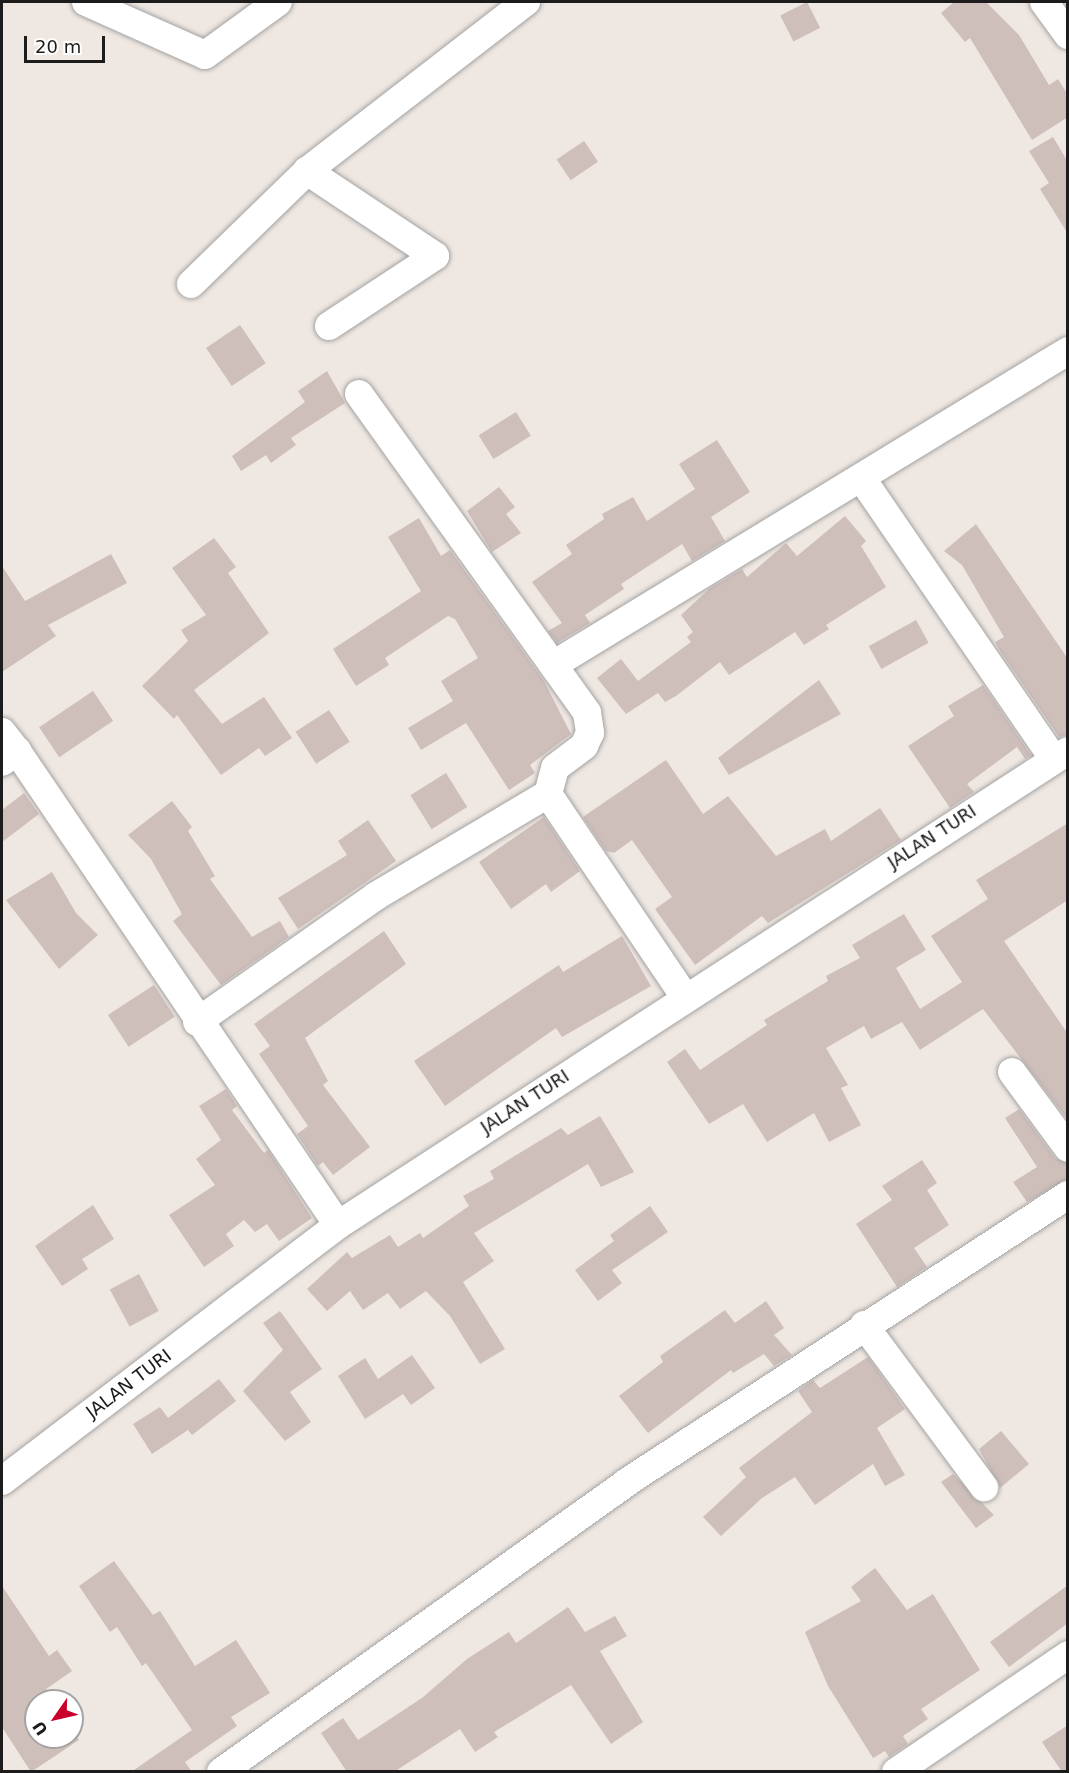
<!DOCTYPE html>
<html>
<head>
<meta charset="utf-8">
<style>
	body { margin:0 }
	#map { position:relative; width:1069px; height:1773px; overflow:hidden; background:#efe7e1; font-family:"DejaVu Sans",sans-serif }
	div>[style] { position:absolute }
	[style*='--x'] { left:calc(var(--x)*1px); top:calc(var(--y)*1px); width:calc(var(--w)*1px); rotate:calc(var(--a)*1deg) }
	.building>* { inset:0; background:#cfbfba; transform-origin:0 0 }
	.roads { filter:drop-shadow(0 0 2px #a3a3a3) drop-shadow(0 0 2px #a3a3a3) }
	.street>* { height:28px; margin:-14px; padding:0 14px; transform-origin:14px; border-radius:14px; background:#fff }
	span { translate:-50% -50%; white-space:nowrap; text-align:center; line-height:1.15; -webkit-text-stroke:5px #fff; paint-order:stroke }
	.street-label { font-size:18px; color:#1c1c1c }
	.frame { position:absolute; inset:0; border:3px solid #1c1c1c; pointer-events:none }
	.north { position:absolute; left:24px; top:1689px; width:60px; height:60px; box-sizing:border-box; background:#fff; border:2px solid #a4a4a4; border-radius:50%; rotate:236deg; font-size:16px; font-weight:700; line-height:24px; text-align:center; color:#1c1c1c }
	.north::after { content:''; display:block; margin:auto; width:21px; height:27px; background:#c9002b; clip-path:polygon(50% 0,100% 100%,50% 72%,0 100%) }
	.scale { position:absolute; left:24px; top:36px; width:81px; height:27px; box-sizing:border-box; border:3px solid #1c1c1c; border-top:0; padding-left:8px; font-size:18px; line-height:21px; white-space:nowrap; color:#1c1c1c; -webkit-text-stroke:4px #fff; paint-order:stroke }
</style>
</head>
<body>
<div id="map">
	<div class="building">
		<div style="left:807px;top:2px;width:29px;height:30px;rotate:63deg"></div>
		<div style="clip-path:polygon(954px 2px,986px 2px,1019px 35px,1049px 85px,1058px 79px,1068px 95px,1068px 117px,1032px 140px,970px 38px,965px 42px,941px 13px)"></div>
		<div style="clip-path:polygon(1053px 137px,1068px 162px,1068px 234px,1040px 189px,1049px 183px,1029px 151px)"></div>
		<div style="left:584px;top:141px;width:25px;height:33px;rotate:56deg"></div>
		<div style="left:240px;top:325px;width:46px;height:41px;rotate:56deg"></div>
		<div style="clip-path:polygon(327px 371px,345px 403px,291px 438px,296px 445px,271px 463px,266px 455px,241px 471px,232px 456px,305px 402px,298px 391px)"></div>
		<div style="left:516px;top:412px;width:28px;height:44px;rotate:58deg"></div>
		<div style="clip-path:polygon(717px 440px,750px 492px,711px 517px,725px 541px,692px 561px,682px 544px,621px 584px,624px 589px,585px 615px,590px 623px,557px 643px,548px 631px,562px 623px,532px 582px,572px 554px,566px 545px,604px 519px,602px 514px,633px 497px,647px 521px,695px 489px,679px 464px)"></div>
		<div style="clip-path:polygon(499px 487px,515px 507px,506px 514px,521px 533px,492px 552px,467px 511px)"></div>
		<div style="clip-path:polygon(845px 516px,866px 541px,861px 546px,886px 587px,826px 625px,829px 629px,804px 645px,795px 632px,729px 675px,720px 662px,676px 696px,665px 702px,658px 693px,626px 714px,597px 678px,621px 659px,638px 681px,691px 642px,687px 637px,693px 632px,681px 615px,709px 589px,742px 569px,747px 577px,786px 543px,797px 556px)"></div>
		<div style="clip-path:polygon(419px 518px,441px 556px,450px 550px,544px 681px,571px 734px,530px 765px,535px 773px,509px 790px,466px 723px,421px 750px,408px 728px,453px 701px,441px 681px,478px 658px,455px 619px,448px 616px,385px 658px,389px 665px,356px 686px,333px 649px,421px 591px,388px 537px)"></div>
		<div style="clip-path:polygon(976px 524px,1068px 659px,1068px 735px,1059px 737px,1000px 651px,995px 642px,1004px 637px,962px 565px,944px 551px)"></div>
		<div style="clip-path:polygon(214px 538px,236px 567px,228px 573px,269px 633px,194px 690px,222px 724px,264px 697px,292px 738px,265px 756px,259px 748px,221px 775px,177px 715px,174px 719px,142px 686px,188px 641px,181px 630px,206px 615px,172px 568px)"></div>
		<div style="clip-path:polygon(111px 554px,127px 583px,48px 625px,56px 636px,2px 672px,2px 566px,25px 601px)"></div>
		<div style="left:916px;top:620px;width:26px;height:54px;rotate:61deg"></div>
		<div style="clip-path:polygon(819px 680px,841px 714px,729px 775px,718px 758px)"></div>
		<div style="clip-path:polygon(983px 685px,1031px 755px,1025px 759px,1017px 747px,967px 784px,974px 792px,950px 808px,908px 746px,954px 716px,948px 706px)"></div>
		<div style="left:93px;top:691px;width:36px;height:65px;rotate:56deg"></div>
		<div style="left:329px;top:710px;width:38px;height:40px;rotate:57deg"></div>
		<div style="clip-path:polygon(666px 760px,703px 814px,728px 796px,776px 856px,825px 829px,831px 841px,880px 808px,901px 840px,768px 923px,762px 916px,695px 965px,655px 909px,672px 897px,632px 840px,614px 853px,606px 851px,583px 817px)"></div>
		<div style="left:446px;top:773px;width:40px;height:42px;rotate:58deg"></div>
		<div style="clip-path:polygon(24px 793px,39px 814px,2px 842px,2px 810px)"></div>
		<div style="clip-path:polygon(172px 801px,192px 827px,188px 831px,215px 876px,210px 879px,252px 937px,280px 921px,289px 937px,221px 985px,173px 921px,182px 914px,151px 859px,128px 835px)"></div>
		<div style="clip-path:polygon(544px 817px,580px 871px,551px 892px,546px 884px,511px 909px,479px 862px)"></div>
		<div style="clip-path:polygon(368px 820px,396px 861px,298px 929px,278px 898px,347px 855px,338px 841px)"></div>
		<div style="clip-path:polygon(1068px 823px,1068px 900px,1004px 941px,1068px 1034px,1068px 1120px,983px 1009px,920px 1050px,902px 1022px,871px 1039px,864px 1026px,826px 1048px,848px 1085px,841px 1088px,861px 1125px,829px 1142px,814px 1113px,767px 1142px,743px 1104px,709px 1124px,667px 1062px,685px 1049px,700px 1070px,767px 1025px,764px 1020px,828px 981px,826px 976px,860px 958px,852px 945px,904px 914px,926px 950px,896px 968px,920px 1009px,962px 982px,931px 936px,988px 899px,976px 880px)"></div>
		<div style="clip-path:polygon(52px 872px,76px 913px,98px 935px,59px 969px,6px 900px)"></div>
		<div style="clip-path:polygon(384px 931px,406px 964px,305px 1038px,328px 1081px,323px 1085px,370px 1147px,333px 1175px,323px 1162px,318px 1166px,297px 1134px,308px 1126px,259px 1054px,270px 1046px,254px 1024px)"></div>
		<div style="clip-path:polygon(622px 936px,651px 986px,562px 1037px,556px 1028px,445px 1106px,414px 1061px,559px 965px,563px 972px)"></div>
		<div style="left:154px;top:985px;width:38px;height:55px;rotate:57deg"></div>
		<div style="clip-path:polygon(226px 1089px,237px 1106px,232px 1110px,264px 1153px,268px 1150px,312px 1218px,279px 1241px,267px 1224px,255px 1232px,244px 1220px,226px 1234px,234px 1246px,204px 1267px,169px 1215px,215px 1185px,196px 1159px,221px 1140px,199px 1106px)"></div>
		<div style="clip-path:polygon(1019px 1109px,1055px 1158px,1068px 1164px,1068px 1179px,1027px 1202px,1013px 1182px,1037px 1167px,1005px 1118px)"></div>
		<div style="clip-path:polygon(600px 1116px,634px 1172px,601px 1187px,588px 1164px,474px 1233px,494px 1261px,463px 1282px,505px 1349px,480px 1364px,450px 1316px,426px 1291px,400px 1309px,388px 1293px,363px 1310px,350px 1291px,327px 1311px,307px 1289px,347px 1252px,352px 1258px,390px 1235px,398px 1247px,420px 1233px,423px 1238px,469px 1206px,463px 1196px,494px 1179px,490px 1171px,561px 1128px,568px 1135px)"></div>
		<div style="clip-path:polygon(922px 1160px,937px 1183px,927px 1190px,949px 1225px,914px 1248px,927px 1267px,897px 1287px,856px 1224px,892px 1200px,882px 1186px)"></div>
		<div style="clip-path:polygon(93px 1205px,114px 1239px,82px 1259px,88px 1269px,62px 1286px,35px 1246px)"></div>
		<div style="clip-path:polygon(650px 1206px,668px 1232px,612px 1270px,622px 1283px,598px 1301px,575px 1270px,614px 1241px,610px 1235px)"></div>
		<div style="left:139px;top:1274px;width:42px;height:33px;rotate:62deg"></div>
		<div style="clip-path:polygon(766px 1301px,784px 1328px,774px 1335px,792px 1355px,774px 1366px,764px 1354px,733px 1373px,731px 1370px,648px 1433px,619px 1396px,663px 1362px,660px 1356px,725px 1310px,735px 1323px)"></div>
		<div style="clip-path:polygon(280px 1311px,322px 1369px,290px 1392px,311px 1422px,285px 1441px,243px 1391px,283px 1350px,263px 1323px)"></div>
		<div style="clip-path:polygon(412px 1355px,435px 1388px,411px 1405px,403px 1394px,365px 1419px,338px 1376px,365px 1358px,378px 1379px)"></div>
		<div style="clip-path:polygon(868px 1357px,905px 1409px,877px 1428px,905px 1475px,885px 1486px,873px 1464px,815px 1505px,795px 1477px,762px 1498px,721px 1536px,703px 1517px,746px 1477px,739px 1468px,812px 1412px,798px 1391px,813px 1380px,820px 1388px)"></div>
		<div style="clip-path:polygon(219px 1379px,236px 1401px,192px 1435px,188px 1430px,152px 1454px,133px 1424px,160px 1407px,168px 1418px)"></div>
		<div style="clip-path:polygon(1001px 1431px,1029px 1464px,1000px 1488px,979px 1449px)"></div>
		<div style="clip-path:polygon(953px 1474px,994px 1515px,976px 1528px,941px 1482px)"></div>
		<div style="clip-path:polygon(114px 1561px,153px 1615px,160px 1611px,195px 1666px,236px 1640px,270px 1693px,231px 1717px,237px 1726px,185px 1762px,192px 1772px,131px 1772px,192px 1730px,146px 1663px,142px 1666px,117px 1627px,110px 1632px,79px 1586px)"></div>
		<div style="clip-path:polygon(875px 1568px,907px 1610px,933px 1594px,980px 1670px,921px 1709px,928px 1719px,903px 1736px,908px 1744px,889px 1757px,885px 1751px,873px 1758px,828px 1686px,805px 1632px,861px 1601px,851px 1587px)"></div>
		<div style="clip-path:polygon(1068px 1585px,1068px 1623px,1009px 1667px,990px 1642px)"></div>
		<div style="clip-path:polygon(2px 1586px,49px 1656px,57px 1650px,72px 1671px,46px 1689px,54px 1701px,36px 1701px,36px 1737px,72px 1737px,72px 1729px,79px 1740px,31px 1772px,2px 1727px)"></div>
		<div style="clip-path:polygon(568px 1607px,585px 1632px,615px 1616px,627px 1636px,600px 1651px,643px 1722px,611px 1744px,571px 1685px,494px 1732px,498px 1737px,475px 1752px,460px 1729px,394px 1772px,347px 1772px,321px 1733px,343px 1718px,358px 1740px,422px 1698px,467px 1659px,509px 1632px,516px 1643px)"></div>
		<div style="clip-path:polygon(1068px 1725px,1068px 1772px,1062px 1772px,1042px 1742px)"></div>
	</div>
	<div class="roads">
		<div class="street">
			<div style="--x:86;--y:2;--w:130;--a:24"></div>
			<div style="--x:205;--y:55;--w:90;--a:-36"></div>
			<div style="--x:1044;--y:2;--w:41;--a:54"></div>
			<div style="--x:191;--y:284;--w:162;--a:-44.2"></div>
			<div style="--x:329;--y:326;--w:127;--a:-33.4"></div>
			<div style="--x:435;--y:256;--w:154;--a:-146.4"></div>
			<div style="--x:307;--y:171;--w:277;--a:-37.7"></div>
			<div style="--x:359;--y:394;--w:392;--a:54.4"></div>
			<div style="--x:587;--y:713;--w:20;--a:81"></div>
			<div style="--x:590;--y:733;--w:14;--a:115"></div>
			<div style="--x:584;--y:746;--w:36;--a:143"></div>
			<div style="--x:555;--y:768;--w:27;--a:105"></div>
			<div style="--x:548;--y:794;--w:244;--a:56"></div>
			<div style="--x:862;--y:479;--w:340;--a:55.6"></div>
			<div style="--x:553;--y:665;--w:603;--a:-31.37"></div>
			<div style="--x:2;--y:732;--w:24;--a:52"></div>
			<div style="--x:2;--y:762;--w:19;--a:-36"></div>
			<div style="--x:17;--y:751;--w:572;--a:55.89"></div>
			<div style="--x:197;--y:1022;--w:219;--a:-35.1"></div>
			<div style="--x:376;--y:896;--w:200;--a:-30.7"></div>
			<div style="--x:1012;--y:1072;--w:94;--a:53.6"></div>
			<div style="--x:864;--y:1325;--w:202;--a:53.5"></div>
			<div style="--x:2;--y:1481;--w:422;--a:-37.3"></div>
			<div style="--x:338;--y:1225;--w:870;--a:-33"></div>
			<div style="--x:221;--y:1772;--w:499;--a:-35.5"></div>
			<div style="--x:627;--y:1482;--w:526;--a:-33.06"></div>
			<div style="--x:896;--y:1772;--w:208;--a:-34.2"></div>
		</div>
	</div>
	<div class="street-label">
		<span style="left:932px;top:837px;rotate:-33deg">JALAN TURI</span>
		<span style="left:525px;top:1102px;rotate:-33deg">JALAN TURI</span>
		<span style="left:129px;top:1384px;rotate:-37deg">JALAN TURI</span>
	</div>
	<div class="frame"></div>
	<div class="north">U</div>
	<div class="scale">20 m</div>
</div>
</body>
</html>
